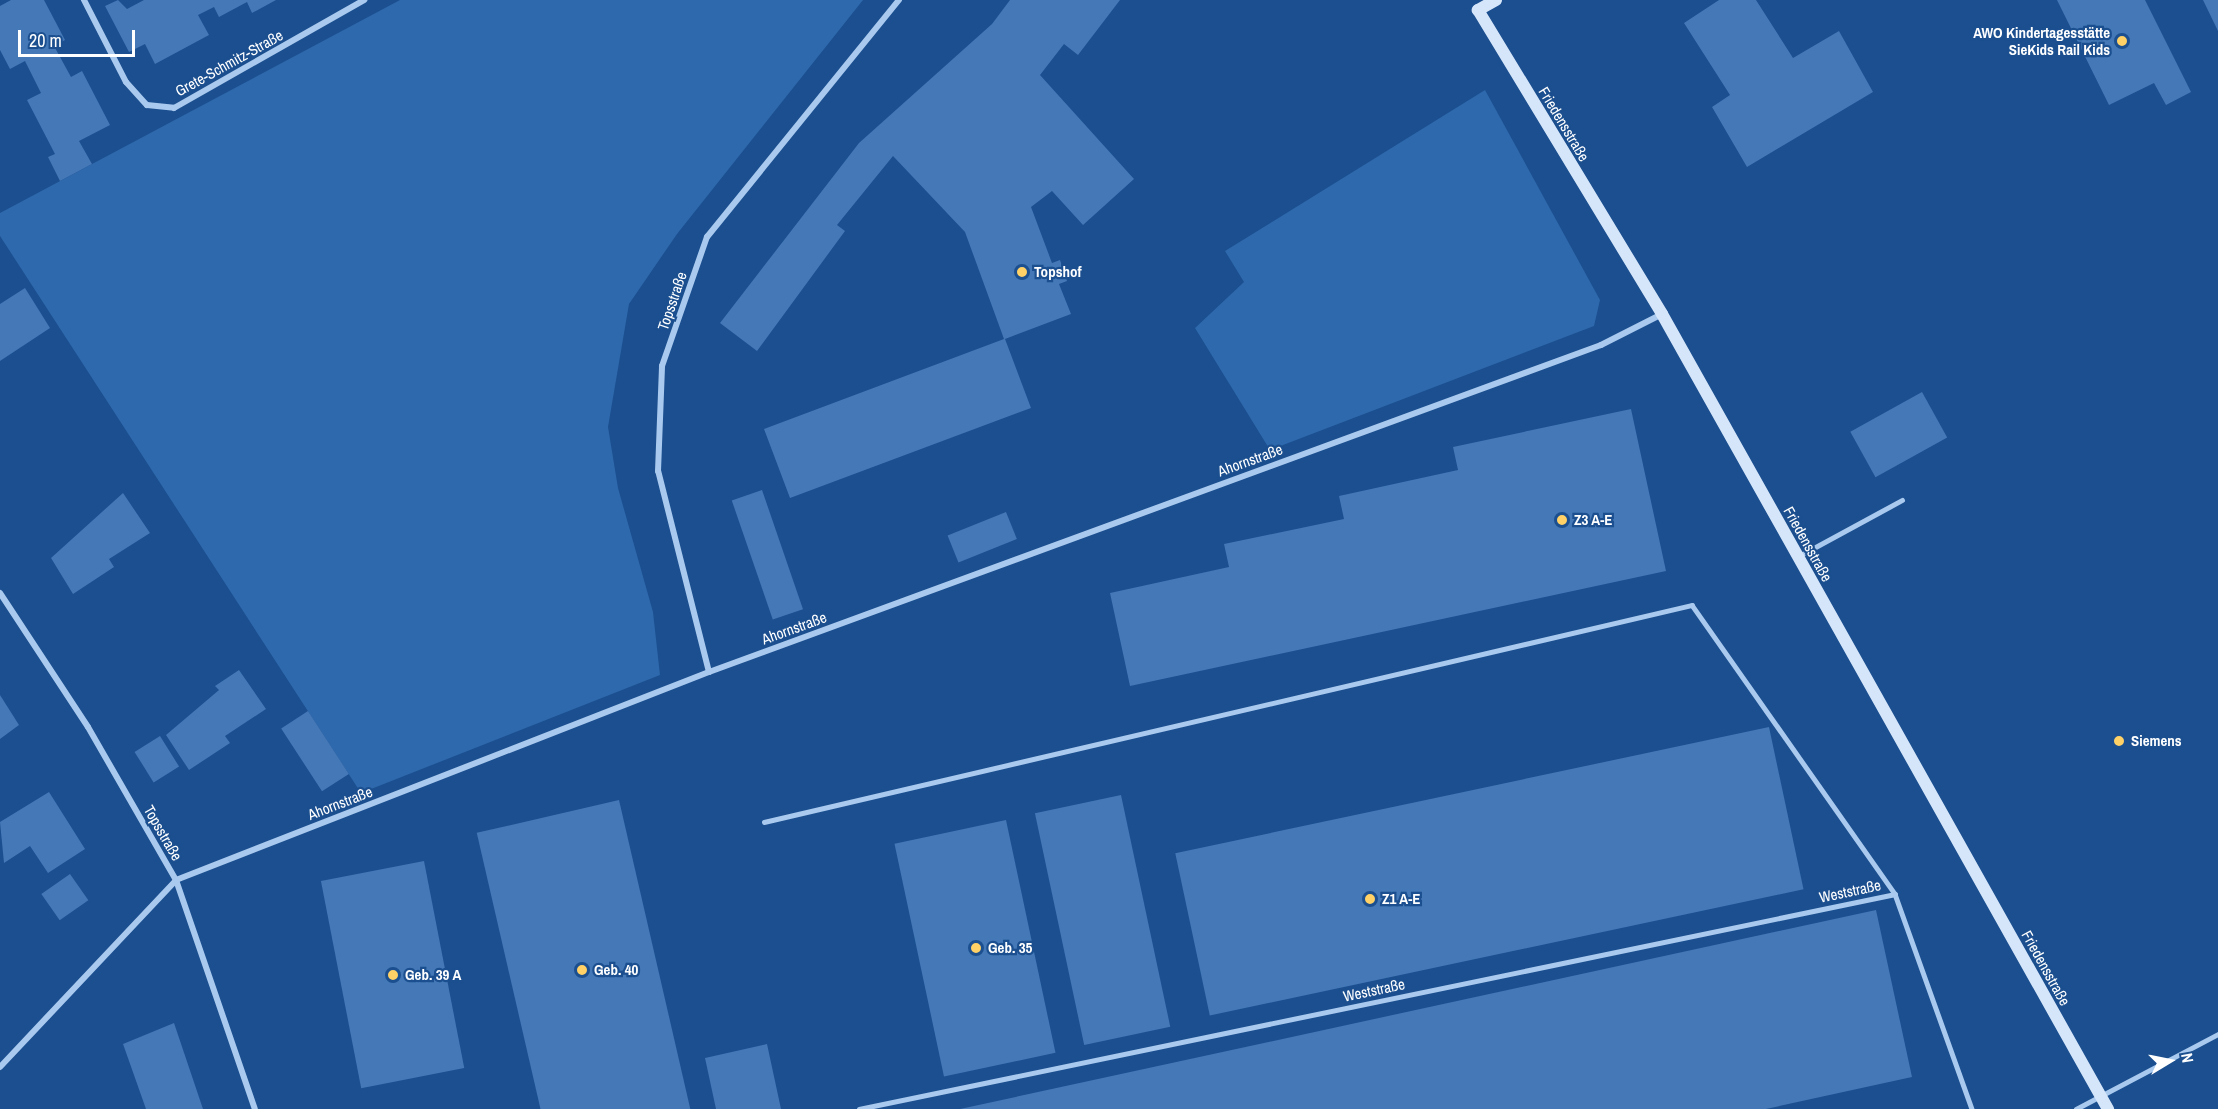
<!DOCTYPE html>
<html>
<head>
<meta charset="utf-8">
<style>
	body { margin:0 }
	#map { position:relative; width:2218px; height:1109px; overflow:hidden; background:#1b4f8f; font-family:"Archivo Narrow",sans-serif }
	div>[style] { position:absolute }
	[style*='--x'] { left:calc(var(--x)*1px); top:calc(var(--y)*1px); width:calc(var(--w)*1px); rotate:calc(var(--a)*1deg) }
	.green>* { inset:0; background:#2e69ad }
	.building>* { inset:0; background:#4478b7; transform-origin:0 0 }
	.lane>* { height:4.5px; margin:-2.25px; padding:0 2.25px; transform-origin:2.25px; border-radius:2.25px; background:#a9c9ee }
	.street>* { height:6px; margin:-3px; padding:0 3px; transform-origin:3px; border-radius:3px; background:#a9c9ee }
	.secondary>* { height:12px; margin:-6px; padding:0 6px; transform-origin:6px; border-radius:6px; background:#d6e6fa }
	.dots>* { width:16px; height:16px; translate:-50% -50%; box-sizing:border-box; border:3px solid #1b4f8f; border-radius:50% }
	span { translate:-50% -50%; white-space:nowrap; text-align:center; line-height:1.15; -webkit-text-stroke:4.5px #1b4f8f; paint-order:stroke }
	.poi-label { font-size:15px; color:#fff; font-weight:700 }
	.right { translate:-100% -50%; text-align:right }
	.left { translate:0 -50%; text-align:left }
	.street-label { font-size:15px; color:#fff }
	.north { position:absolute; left:2140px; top:1031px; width:60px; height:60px; -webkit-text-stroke:4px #1b4f8f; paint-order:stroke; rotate:80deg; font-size:16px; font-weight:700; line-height:24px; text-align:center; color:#fff }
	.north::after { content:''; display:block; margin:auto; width:21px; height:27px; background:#fff; clip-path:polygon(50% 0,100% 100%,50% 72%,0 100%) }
	.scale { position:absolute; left:18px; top:30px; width:117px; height:27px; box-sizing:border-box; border:3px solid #fff; border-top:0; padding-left:8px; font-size:18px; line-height:21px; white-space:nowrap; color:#fff; -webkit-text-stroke:4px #1b4f8f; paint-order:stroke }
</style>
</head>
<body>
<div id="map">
	<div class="green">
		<div style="clip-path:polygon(400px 0,863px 0,677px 234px,629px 304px,608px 427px,618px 488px,653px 612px,660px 675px,361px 793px,0 236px,0 213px)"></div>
		<div style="clip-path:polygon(1485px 90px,1600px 300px,1594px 326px,1270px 450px,1195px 328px,1244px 282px,1225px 251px)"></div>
	</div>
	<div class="building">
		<div style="clip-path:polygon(11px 0,44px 0,65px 40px,54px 46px,71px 77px,82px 71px,110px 125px,79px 141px,92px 164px,60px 181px,48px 157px,55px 154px,27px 100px,41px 93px,25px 61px,10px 69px,0 50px,0 6px)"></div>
		<div style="clip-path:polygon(118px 0,127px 9px,144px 0,276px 0,252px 13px,247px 2px,219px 17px,214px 7px,198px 15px,209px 35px,155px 64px,145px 44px,129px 52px,105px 6px)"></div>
		<div style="clip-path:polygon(1010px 0,1120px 0,1078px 55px,1064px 44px,1040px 75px,1134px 179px,1083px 225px,1052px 191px,1031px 207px,1052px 263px,1060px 260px,1067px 281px,1059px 284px,1071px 314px,1005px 339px,1031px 408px,790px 498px,764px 429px,1004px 339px,965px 232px,893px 156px,837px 225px,845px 231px,757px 351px,720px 323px,859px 143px,992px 24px)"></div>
		<div style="clip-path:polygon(1719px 0,1756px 0,1793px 58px,1839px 31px,1873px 92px,1747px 167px,1712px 107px,1730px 95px,1684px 23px)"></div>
		<div style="clip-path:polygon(2057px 0,2145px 0,2191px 92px,2166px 105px,2154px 83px,2109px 105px)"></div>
		<div style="clip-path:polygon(2203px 0,2218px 0,2218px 31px)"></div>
		<div style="clip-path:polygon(25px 288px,50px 328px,0 361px,0 304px)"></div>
		<div style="left:1922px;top:392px;width:52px;height:82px;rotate:61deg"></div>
		<div style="clip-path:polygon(1631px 409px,1666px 571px,1130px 686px,1110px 593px,1229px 567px,1224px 544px,1344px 519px,1339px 496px,1458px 470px,1453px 447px)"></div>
		<div style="left:762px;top:490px;width:126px;height:32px;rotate:71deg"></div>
		<div style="clip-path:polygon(123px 493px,150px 533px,109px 559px,114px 567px,73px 594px,51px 558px)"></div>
		<div style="left:1006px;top:512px;width:29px;height:63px;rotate:68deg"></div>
		<div style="clip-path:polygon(239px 670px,266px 709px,225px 736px,230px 743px,189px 770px,166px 735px,219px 690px,215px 686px)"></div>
		<div style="clip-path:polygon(0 695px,19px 725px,0 739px)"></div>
		<div style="left:308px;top:711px;width:75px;height:32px;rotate:57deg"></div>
		<div style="left:1769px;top:727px;width:166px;height:607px;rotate:78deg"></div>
		<div style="left:160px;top:736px;width:36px;height:30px;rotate:58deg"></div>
		<div style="clip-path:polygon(49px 792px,85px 849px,48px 873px,30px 846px,4px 863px,0 822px)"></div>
		<div style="left:1121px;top:795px;width:237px;height:88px;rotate:78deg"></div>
		<div style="left:619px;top:800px;width:317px;height:146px;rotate:77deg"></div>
		<div style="left:1006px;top:820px;width:238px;height:114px;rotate:78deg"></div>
		<div style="left:424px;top:861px;width:211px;height:105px;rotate:79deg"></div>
		<div style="left:70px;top:874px;width:32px;height:35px;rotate:55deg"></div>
		<div style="clip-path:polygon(1876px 910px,1912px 1077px,1766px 1109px,960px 1109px)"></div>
		<div style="clip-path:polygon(174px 1023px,203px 1109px,146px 1109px,123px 1044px)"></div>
		<div style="clip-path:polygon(767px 1044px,781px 1109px,716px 1109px,705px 1058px)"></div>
	</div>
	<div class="lane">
		<div style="--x:1799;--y:556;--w:117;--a:-28.5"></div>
		<div style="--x:764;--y:822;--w:953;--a:-13.16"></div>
		<div style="--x:1692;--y:605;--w:353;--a:54.9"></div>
		<div style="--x:1895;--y:894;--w:228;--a:70.3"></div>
		<div style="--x:859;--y:1109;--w:1058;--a:-11.72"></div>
		<div style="--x:2076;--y:1109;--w:161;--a:-27.8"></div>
	</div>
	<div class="street">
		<div style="--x:84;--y:0;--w:92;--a:62.9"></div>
		<div style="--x:126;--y:82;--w:31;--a:48"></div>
		<div style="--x:147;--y:105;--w:27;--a:6"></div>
		<div style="--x:174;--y:108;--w:219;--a:-29.6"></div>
		<div style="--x:0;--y:593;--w:160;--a:56.7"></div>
		<div style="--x:88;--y:727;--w:177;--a:60.1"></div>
		<div style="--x:176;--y:880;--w:242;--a:71"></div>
		<div style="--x:709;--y:672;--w:207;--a:-104.2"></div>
		<div style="--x:658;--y:471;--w:105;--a:-87.8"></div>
		<div style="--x:662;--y:366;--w:137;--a:-70.8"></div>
		<div style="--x:707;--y:237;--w:305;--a:-51"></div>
		<div style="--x:0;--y:1067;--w:257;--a:-46.7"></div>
		<div style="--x:176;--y:880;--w:572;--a:-21.32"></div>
		<div style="--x:709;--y:672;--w:950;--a:-20.13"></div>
		<div style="--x:1601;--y:345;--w:68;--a:-26.9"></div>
	</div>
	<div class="secondary">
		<div style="--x:1496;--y:0;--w:21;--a:151"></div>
		<div style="--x:1478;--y:10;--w:355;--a:58.8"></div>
		<div style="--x:1662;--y:314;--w:912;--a:60.71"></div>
	</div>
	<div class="dots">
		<div style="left:2122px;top:41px;background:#ffd166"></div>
		<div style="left:1022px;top:272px;background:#ffd166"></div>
		<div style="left:1562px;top:520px;background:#ffd166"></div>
		<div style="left:2119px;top:741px;background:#ffd166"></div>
		<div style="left:1370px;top:899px;background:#ffd166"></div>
		<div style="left:976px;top:948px;background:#ffd166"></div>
		<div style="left:582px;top:970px;background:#ffd166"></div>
		<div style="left:393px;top:975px;background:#ffd166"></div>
	</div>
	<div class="poi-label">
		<span class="right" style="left:2110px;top:41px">AWO Kindertagesstätte<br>SieKids Rail Kids</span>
		<span class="left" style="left:1034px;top:272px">Topshof</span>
		<span class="left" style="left:1574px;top:520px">Z3 A-E</span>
		<span class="left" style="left:2131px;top:741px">Siemens</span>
		<span class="left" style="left:1382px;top:899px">Z1 A-E</span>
		<span class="left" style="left:988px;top:948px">Geb. 35</span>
		<span class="left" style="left:594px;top:970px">Geb. 40</span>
		<span class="left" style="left:405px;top:975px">Geb. 39 A</span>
	</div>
	<div class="street-label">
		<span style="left:229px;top:63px;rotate:-29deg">Grete-Schmitz-Straße</span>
		<span style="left:1564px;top:124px;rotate:59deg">Friedensstraße</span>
		<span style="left:672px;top:301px;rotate:-71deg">Topsstraße</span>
		<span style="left:1250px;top:460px;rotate:-20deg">Ahornstraße</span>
		<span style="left:1808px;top:544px;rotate:61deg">Friedensstraße</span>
		<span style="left:794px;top:628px;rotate:-20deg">Ahornstraße</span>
		<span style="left:340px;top:803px;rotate:-21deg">Ahornstraße</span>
		<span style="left:163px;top:833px;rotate:60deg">Topsstraße</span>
		<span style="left:1850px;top:891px;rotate:-12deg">Weststraße</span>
		<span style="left:2046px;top:968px;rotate:61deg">Friedensstraße</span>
		<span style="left:1374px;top:990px;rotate:-12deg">Weststraße</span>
	</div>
	<div class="north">N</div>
	<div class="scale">20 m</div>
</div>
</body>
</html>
